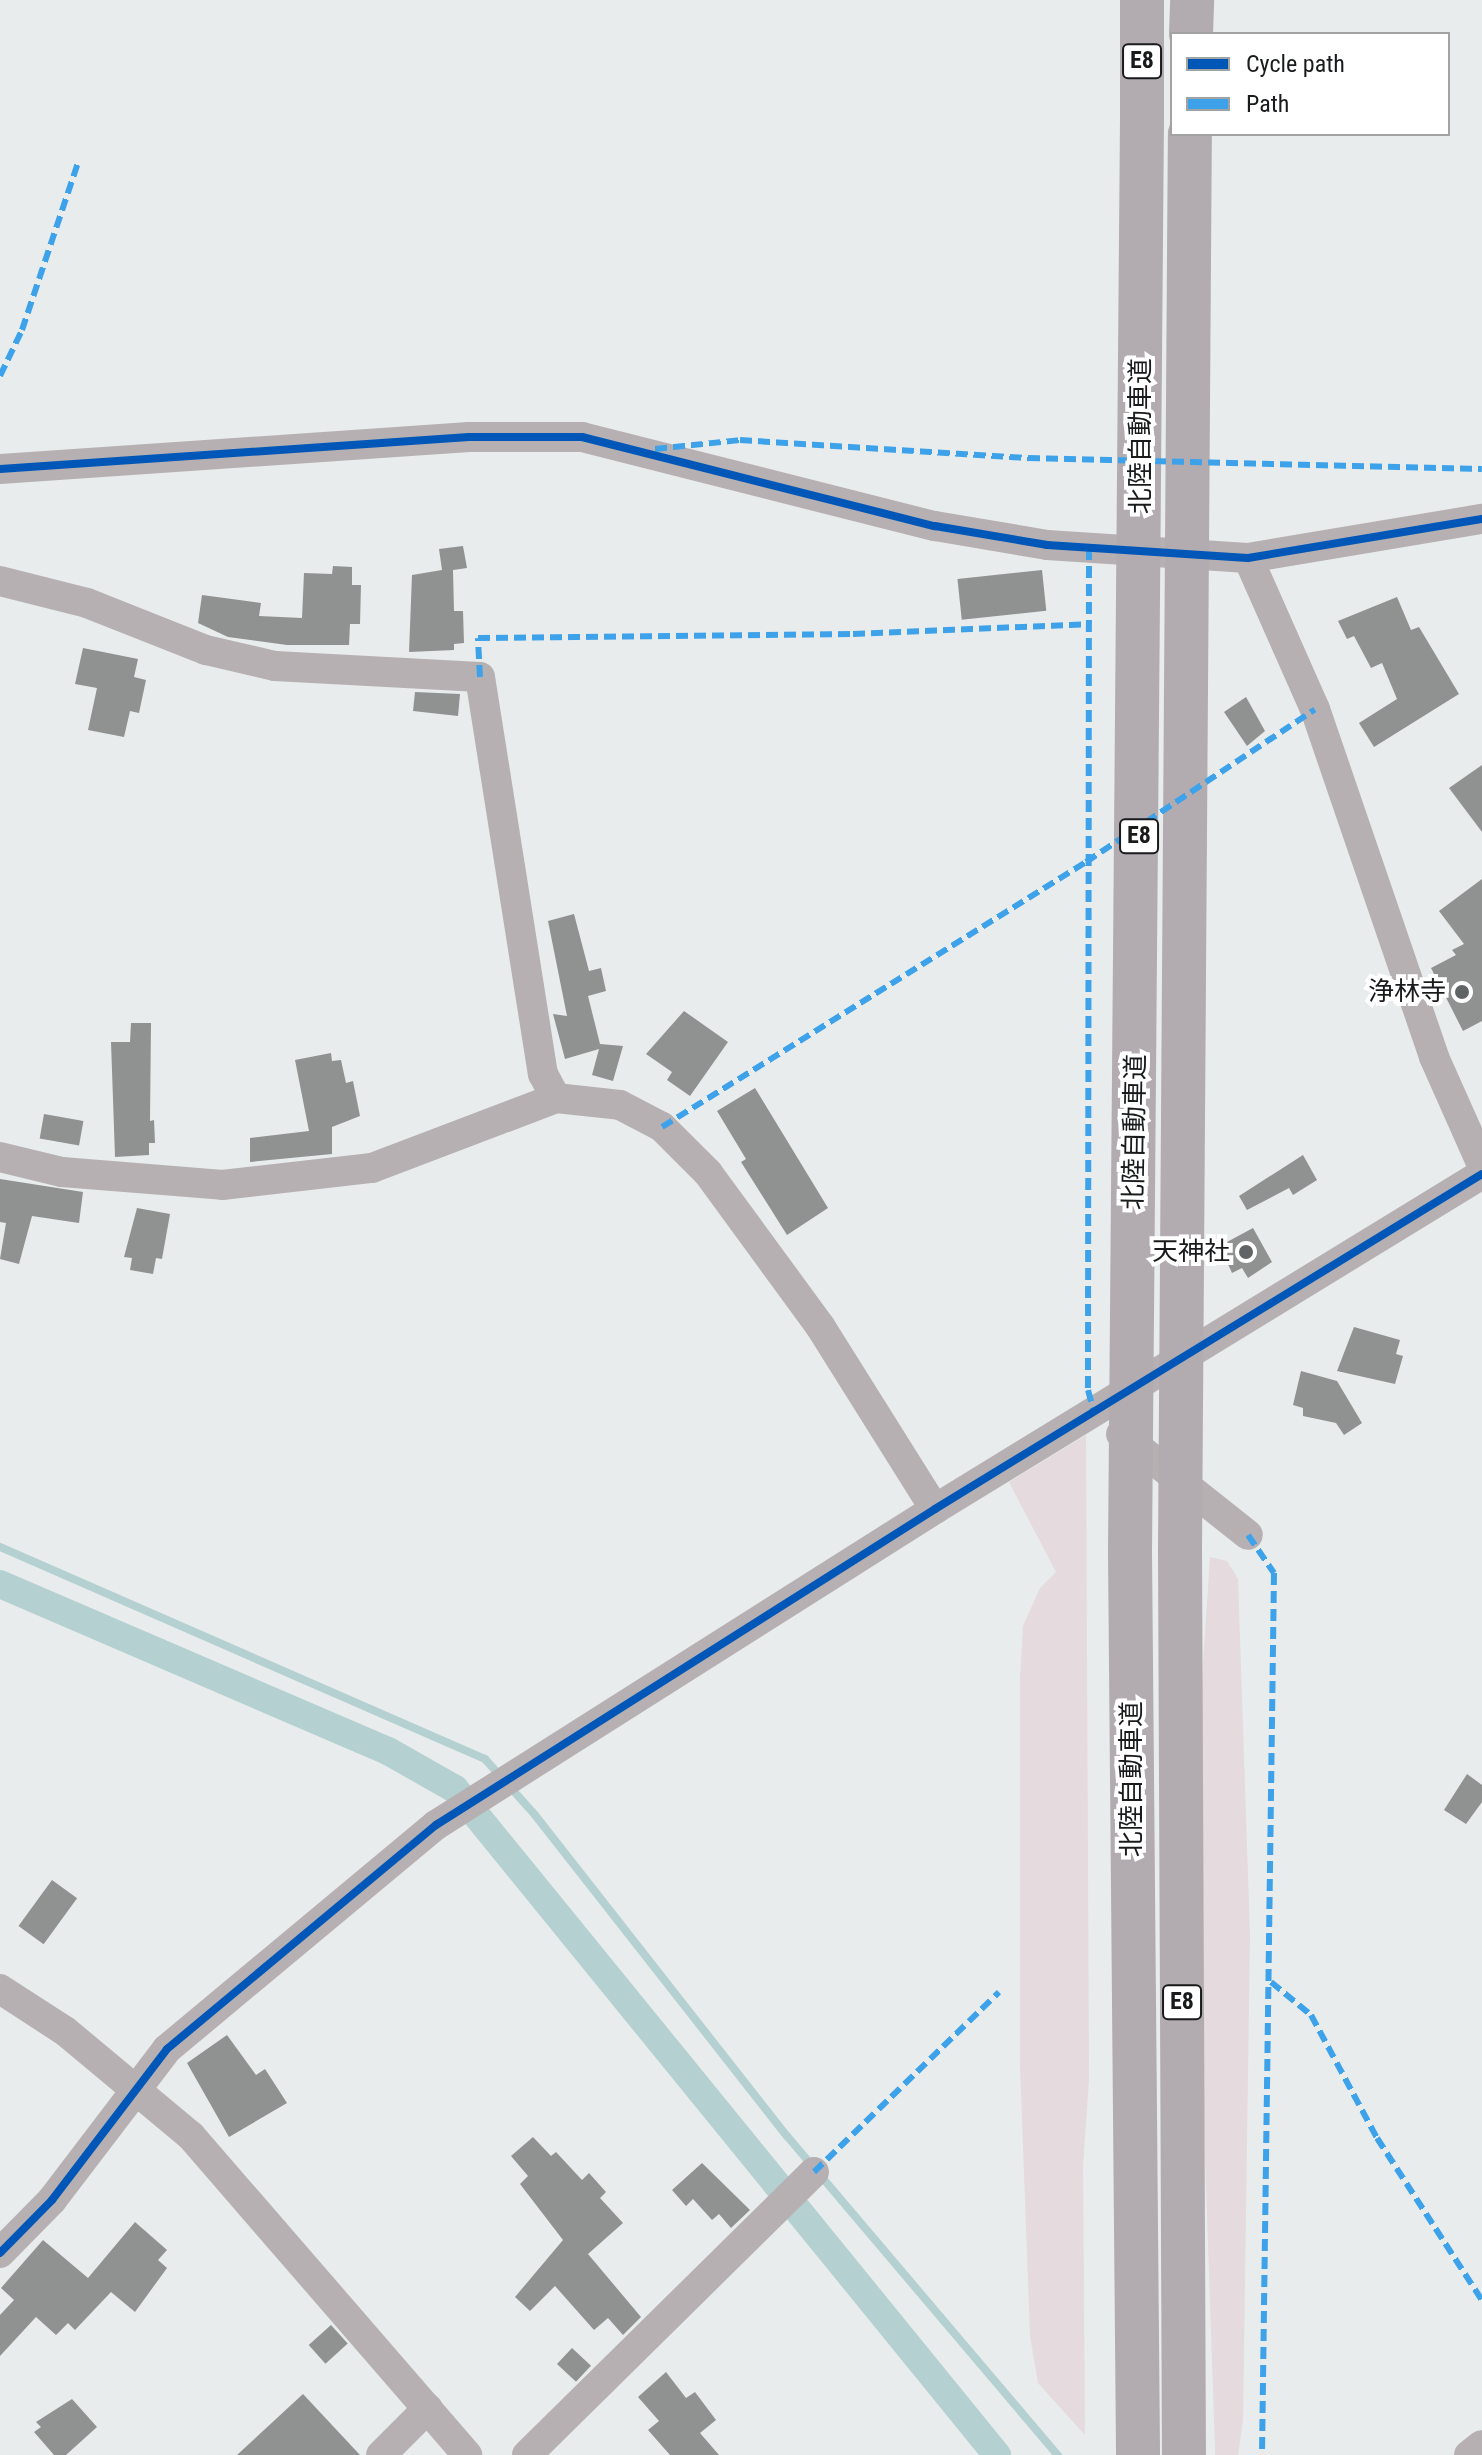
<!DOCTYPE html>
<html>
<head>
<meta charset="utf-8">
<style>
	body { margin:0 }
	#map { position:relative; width:1482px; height:2455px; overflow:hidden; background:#e8ecec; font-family:"Roboto Condensed","Noto Sans JP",sans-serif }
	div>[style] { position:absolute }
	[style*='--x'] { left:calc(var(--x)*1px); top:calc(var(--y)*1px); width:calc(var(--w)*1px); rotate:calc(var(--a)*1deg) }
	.green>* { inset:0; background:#e5dade }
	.stream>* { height:8px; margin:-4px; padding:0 4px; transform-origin:4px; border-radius:4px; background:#b4d0d1 }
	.canal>* { height:28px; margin:-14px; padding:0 14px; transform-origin:14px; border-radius:14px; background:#b4d0d1 }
	.building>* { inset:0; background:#909292; transform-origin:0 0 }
	.minor>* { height:30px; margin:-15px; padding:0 15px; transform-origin:15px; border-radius:15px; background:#b7b0b2 }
	.highway>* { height:44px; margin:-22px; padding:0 22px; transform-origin:22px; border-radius:22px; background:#b2abb0 }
	.highway-bridge>* { height:44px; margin:-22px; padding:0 22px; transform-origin:22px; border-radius:22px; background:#b2abb0 }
	.quiet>* { height:6px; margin-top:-3px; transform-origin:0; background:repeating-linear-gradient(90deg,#3da2ea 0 12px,transparent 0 18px) }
	.cycleway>* { height:8px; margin:-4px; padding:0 4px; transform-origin:4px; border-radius:4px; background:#0057b8 }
	.dots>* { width:22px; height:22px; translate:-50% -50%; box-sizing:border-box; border:4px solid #fff; border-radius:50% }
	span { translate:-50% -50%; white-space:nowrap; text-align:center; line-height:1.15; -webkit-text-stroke:8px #fff; paint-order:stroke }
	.shield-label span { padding:2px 6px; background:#fff; border:2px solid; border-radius:6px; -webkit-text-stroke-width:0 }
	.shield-label { font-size:24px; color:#181a1b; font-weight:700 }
	.street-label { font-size:26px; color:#181a1b }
	.poi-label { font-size:26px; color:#181a1b }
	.right { translate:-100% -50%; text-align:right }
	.legend { position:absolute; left:1170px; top:32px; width:280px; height:104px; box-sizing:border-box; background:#fff; border:2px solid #a3a3a4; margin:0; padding:10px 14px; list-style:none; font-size:24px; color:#181a1b }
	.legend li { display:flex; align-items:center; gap:16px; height:40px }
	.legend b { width:40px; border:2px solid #a3a3a4 }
</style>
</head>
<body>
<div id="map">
	<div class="green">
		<div style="clip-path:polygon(1086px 1435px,1089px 2080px,1083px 2166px,1085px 2435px,1038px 2383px,1030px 2336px,1020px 2065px,1020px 1680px,1023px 1626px,1040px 1588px,1056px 1572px,1009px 1482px)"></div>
		<div style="clip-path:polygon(1210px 1557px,1227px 1561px,1238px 1579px,1250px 1935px,1243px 2420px,1238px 2455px,1215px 2455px,1215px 2448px,1200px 2010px,1197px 1756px)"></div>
	</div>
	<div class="stream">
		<div style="--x:0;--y:1547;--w:529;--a:23.61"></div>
		<div style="--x:485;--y:1759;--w:75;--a:48.2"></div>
		<div style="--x:535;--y:1815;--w:408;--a:51.9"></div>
		<div style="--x:787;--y:2136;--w:419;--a:49.7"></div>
	</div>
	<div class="canal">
		<div style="--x:0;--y:1584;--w:422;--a:23.3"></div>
		<div style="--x:388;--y:1751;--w:77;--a:29.6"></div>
		<div style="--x:455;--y:1789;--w:859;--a:50.86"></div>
	</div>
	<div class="building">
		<div style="clip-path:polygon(463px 546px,467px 568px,453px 570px,454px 611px,463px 611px,464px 643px,454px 644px,454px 650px,409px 652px,412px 575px,442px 570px,439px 549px)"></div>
		<div style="clip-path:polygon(333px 566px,352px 567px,352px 585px,361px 585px,360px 624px,350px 624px,349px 645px,287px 645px,228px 637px,198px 623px,202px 595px,261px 603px,259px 616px,302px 618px,304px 573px,332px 574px)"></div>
		<div style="left:1042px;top:570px;width:41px;height:85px;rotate:84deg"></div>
		<div style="clip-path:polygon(1397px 597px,1411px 630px,1419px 627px,1459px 694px,1374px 747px,1359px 723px,1397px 699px,1382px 663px,1371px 668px,1354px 636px,1347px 639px,1338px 621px)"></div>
		<div style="clip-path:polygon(83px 648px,138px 659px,134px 677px,146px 680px,139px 713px,130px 711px,124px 737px,88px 730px,97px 688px,75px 684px)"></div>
		<div style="clip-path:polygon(415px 692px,460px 694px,458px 716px,413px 711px)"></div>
		<div style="clip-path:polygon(1246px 697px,1265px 731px,1247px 746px,1224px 712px)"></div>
		<div style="clip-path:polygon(1482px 765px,1482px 832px,1449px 788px)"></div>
		<div style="clip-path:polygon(1482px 879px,1482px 1021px,1463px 1031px,1431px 968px,1456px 955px,1452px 950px,1464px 944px,1439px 911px)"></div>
		<div style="clip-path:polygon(574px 914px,589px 971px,601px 968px,606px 991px,588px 996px,600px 1044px,623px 1046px,613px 1081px,592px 1075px,599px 1049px,565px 1059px,553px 1014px,567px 1016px,548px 921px)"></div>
		<div style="clip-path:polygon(684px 1011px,728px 1042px,690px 1096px,667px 1080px,672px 1072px,646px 1054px)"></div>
		<div style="clip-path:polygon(131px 1023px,151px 1023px,150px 1121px,154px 1120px,155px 1143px,149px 1143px,149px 1155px,115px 1157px,111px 1042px,130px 1042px)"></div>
		<div style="clip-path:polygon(331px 1053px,332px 1061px,341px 1060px,346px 1083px,353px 1081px,360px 1116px,332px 1127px,332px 1154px,250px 1162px,250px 1138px,309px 1131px,295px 1060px)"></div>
		<div style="clip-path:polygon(755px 1088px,828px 1208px,787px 1235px,741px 1162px,746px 1159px,717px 1111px)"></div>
		<div style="left:44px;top:1114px;width:40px;height:25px;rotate:10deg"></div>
		<div style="clip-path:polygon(1303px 1155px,1317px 1180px,1293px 1195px,1289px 1188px,1247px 1210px,1239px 1196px)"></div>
		<div style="clip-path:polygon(0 1179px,83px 1192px,79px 1223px,32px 1216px,19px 1264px,0 1259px,6px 1223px,0 1222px)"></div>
		<div style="clip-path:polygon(137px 1208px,170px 1214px,162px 1259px,156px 1258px,153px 1274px,130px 1270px,132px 1258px,124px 1257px)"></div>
		<div style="clip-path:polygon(1253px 1228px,1272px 1262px,1248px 1278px,1242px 1268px,1232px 1273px,1223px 1253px,1230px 1249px,1227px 1242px)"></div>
		<div style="clip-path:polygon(1354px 1327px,1400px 1340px,1396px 1354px,1403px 1356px,1395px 1384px,1337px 1371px)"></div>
		<div style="clip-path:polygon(1301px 1371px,1337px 1381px,1362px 1423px,1344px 1435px,1336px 1423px,1303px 1416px,1303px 1408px,1293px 1405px)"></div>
		<div style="clip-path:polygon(1467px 1774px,1482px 1785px,1482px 1802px,1466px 1824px,1444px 1810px)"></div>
		<div style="left:52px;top:1880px;width:31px;height:57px;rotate:36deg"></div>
		<div style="clip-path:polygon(227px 2035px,256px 2075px,265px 2069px,287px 2103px,229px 2137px,187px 2063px)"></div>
		<div style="clip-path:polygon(533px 2137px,551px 2156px,556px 2152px,582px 2180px,589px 2173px,606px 2192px,600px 2198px,623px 2223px,588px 2254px,641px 2317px,623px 2335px,608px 2318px,594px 2330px,555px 2286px,530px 2311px,515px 2297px,563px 2240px,520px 2184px,528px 2176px,511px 2156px)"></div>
		<div style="clip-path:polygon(702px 2163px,750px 2210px,731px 2228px,719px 2214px,712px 2220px,693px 2199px,686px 2206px,672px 2190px)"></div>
		<div style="clip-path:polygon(135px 2222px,167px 2250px,158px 2260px,167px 2268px,135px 2312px,111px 2292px,75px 2330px,68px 2323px,56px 2335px,36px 2317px,0 2356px,0 2315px,14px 2300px,1px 2288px,43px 2240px,88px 2278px)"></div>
		<div style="left:331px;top:2325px;width:25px;height:30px;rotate:48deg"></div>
		<div style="left:572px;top:2348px;width:26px;height:22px;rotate:43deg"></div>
		<div style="clip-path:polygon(666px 2372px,686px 2398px,695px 2392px,716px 2420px,700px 2433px,719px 2455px,670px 2455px,648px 2430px,659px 2421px,638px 2397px)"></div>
		<div style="clip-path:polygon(303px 2394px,360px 2455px,237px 2455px)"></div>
		<div style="clip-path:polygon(72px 2399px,97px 2427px,66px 2455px,54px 2455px,34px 2432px,41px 2427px,36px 2422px)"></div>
	</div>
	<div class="minor">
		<div style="--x:0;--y:469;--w:470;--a:-3.9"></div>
		<div style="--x:469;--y:437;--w:113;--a:0"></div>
		<div style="--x:582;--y:437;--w:364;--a:14.2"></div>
		<div style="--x:935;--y:526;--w:114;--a:9.6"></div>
		<div style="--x:1047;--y:545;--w:201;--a:3.7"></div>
		<div style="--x:1248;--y:558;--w:237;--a:-9.5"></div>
		<div style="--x:1248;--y:558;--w:165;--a:66.1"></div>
		<div style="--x:1315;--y:709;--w:368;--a:71.1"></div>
		<div style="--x:1434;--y:1057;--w:118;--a:66"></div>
		<div style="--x:0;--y:581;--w:90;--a:14.2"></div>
		<div style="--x:87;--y:603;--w:128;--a:21.6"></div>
		<div style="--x:206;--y:650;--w:71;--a:13.1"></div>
		<div style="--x:275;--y:666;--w:205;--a:3.1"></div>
		<div style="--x:480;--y:677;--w:402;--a:81"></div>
		<div style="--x:543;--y:1074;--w:27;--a:62"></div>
		<div style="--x:0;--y:1157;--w:64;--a:13.6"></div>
		<div style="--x:62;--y:1172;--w:161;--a:4.6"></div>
		<div style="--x:222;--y:1185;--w:151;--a:-6.5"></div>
		<div style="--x:372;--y:1168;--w:197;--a:-20.8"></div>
		<div style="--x:556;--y:1098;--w:64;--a:6.2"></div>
		<div style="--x:620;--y:1105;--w:47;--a:27.6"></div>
		<div style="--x:662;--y:1127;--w:65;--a:45"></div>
		<div style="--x:708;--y:1173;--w:190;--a:53.8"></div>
		<div style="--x:820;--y:1326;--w:216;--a:57.9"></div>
		<div style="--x:1121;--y:1434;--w:162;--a:38.5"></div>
		<div style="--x:0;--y:1989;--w:77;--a:32.9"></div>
		<div style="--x:65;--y:2031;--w:164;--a:39.8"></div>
		<div style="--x:191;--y:2136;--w:422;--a:49.1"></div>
		<div style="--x:0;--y:2253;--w:74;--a:-45.5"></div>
		<div style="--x:52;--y:2200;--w:190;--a:-52.7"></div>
		<div style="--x:167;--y:2049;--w:350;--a:-39.8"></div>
		<div style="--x:436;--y:1825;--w:591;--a:-32.34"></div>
		<div style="--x:935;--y:1509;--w:641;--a:-31.48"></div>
		<div style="--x:381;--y:2455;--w:66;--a:-45"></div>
		<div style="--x:527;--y:2455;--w:403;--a:-44.6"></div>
		<div style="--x:1469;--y:2455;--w:16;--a:-38"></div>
	</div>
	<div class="highway">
		<div style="--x:1191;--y:34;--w:34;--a:-88"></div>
		<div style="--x:1142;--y:121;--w:121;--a:-90"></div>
		<div style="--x:1180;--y:1549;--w:906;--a:89.75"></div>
		<div style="--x:1130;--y:1552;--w:903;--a:89.49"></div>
	</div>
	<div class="highway-bridge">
		<div style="--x:1180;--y:1549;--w:1415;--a:-89.6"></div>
		<div style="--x:1130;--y:1552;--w:1431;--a:-89.52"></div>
	</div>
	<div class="quiet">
		<div style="--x:0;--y:376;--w:51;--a:-64.4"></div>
		<div style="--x:22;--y:330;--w:176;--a:-71.5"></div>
		<div style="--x:655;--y:449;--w:85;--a:-6"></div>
		<div style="--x:740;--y:440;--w:289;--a:3.6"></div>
		<div style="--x:1028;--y:458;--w:454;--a:1.4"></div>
		<div style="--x:1089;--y:548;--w:842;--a:90.07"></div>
		<div style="--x:1088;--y:1390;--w:24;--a:75"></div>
		<div style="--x:480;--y:677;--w:39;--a:-93"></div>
		<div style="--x:478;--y:638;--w:375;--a:-0.6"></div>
		<div style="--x:853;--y:634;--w:235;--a:-2.4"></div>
		<div style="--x:662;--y:1127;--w:500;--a:-32.01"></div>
		<div style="--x:1086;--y:862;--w:275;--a:-33.7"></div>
		<div style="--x:1248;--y:1535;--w:46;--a:55.6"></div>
		<div style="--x:1274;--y:1573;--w:882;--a:90.78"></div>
		<div style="--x:1271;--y:1982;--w:52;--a:39.5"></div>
		<div style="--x:1311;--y:2015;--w:140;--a:61.8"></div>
		<div style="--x:1377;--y:2138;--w:193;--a:57.1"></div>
		<div style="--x:814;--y:2172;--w:258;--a:-44.2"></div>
	</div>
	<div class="cycleway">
		<div style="--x:0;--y:469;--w:470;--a:-3.9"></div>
		<div style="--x:469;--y:437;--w:113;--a:0"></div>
		<div style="--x:582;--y:437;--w:364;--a:14.2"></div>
		<div style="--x:935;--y:526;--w:114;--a:9.6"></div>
		<div style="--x:1047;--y:545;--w:201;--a:3.7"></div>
		<div style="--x:1248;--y:558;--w:237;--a:-9.5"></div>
		<div style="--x:0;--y:2253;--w:74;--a:-45.5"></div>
		<div style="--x:52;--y:2200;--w:190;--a:-52.7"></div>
		<div style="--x:167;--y:2049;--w:350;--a:-39.8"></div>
		<div style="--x:436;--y:1825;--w:591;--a:-32.34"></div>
		<div style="--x:935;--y:1509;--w:641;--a:-31.48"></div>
	</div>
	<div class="dots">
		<div style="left:1462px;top:992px;background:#616464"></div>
		<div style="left:1246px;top:1252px;background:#616464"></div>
	</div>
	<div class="shield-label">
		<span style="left:1142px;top:61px">E8</span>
		<span style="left:1139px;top:836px">E8</span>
		<span style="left:1182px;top:2002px">E8</span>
	</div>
	<div class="street-label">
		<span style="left:1141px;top:436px;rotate:-90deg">北陸自動車道</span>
		<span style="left:1135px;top:1132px;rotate:-89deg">北陸自動車道</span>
		<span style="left:1132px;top:1779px;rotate:-90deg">北陸自動車道</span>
	</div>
	<div class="poi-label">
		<span class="right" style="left:1446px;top:992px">浄林寺</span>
		<span class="right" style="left:1230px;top:1252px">天神社</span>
	</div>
	<ul class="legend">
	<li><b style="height:10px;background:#0057b8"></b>Cycle path</li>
	<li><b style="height:10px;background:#3da2ea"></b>Path</li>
	</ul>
</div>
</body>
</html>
